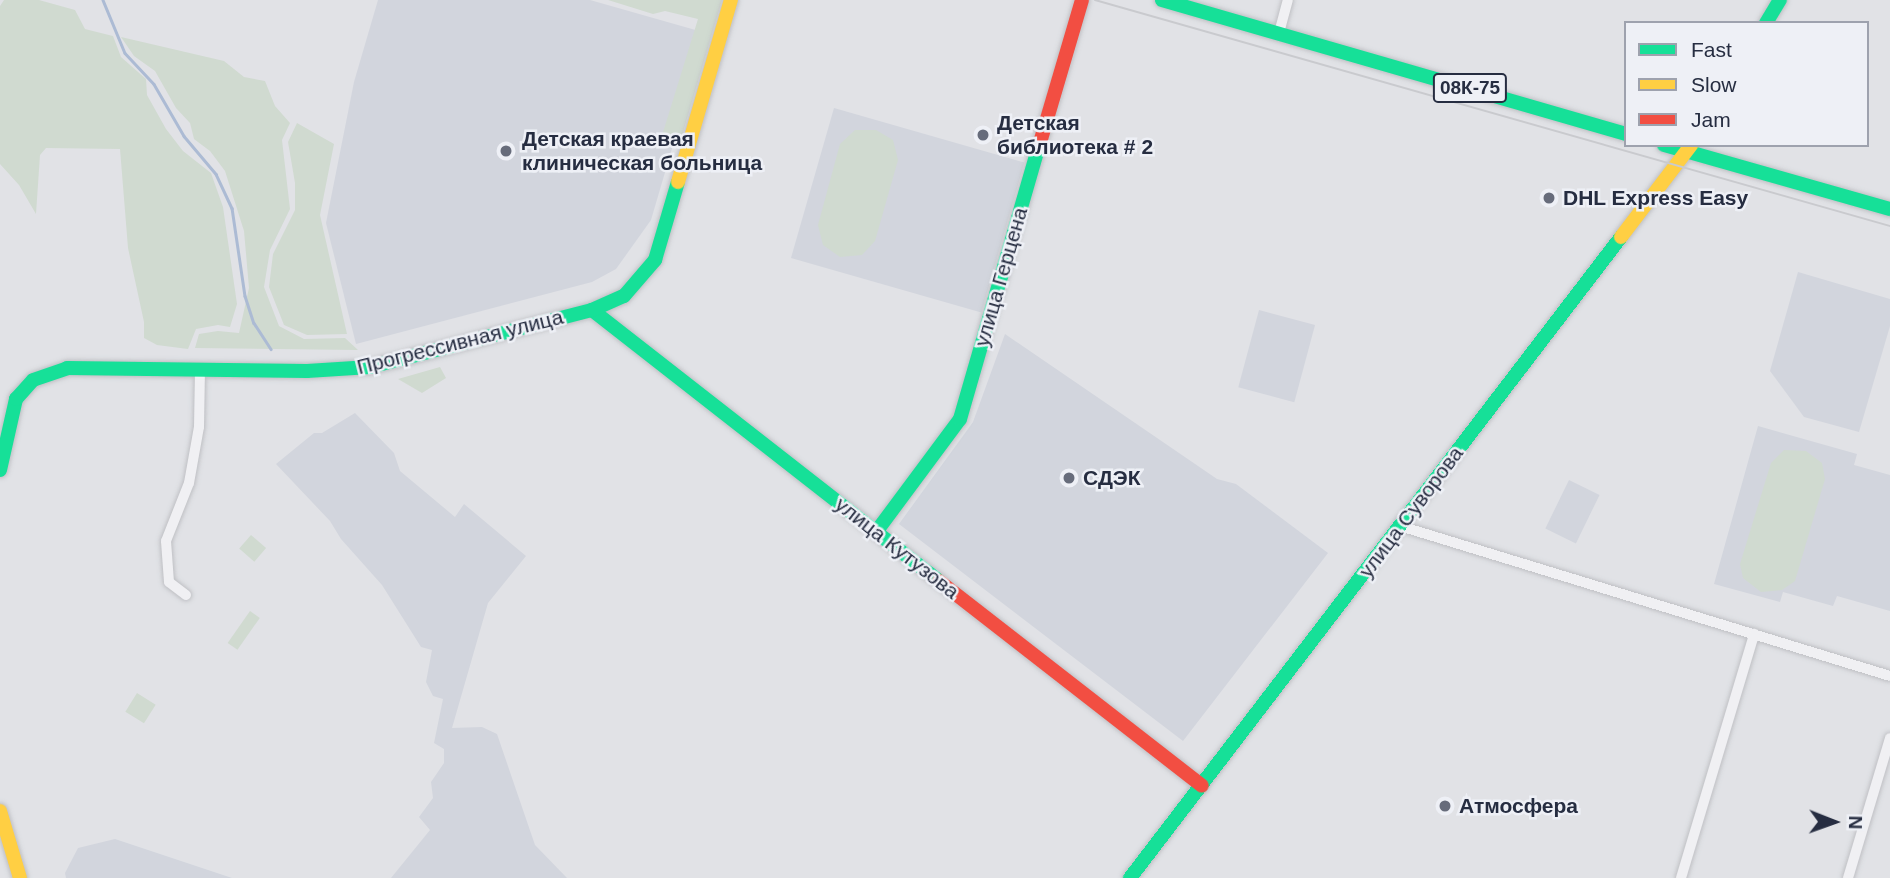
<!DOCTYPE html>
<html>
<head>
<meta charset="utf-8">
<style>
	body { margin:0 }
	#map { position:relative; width:1890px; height:878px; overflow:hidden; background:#e1e2e6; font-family:Helvetica,sans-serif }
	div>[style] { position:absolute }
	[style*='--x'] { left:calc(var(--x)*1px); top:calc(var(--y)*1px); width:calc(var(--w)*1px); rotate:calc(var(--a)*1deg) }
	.built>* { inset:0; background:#d2d5dd; transform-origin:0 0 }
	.green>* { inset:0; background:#d0dad0; transform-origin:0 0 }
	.stream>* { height:2.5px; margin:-1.25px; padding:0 1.25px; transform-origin:1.25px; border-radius:1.25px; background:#acbbd4 }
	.roads { filter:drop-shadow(0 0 2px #bfc0c4) drop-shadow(0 0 2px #bfc0c4) }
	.street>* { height:10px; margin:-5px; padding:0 5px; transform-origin:5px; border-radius:5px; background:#f0f0f3 }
	.fast>* { height:14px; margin:-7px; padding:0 7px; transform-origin:7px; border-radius:7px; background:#16e098 }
	.slow>* { height:14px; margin:-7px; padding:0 7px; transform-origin:7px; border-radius:7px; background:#ffcf43 }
	.jam>* { height:14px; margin:-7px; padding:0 7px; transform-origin:7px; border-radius:7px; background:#f24e42 }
	.tram>* { height:2px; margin:-1px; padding:0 1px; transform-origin:1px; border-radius:1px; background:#c9cace }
	.dots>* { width:19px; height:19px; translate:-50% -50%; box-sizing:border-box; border:4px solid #eef0f6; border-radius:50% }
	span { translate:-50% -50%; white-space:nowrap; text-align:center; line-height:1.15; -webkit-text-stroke:5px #eef0f6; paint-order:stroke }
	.shield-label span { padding:2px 5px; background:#eef0f6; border:2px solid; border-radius:5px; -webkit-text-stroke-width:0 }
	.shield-label { font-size:19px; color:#262d41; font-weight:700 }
	.poi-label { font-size:21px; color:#262d41; font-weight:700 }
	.left { translate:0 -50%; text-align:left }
	.street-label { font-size:21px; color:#262d41 }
	.legend { position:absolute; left:1624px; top:21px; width:245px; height:126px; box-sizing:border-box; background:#eef0f6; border:2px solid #9ea2ae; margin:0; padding:9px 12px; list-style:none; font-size:21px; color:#262d41 }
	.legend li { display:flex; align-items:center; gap:14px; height:35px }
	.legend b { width:35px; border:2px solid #9ea2ae }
	.north { position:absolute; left:1799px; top:787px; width:70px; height:70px; -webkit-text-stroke:5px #eef0f6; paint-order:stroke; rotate:91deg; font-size:19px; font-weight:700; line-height:28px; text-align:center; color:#262d41 }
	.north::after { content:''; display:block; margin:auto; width:24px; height:32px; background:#262d41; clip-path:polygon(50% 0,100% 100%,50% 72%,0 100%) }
</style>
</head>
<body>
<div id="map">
	<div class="built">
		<div style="clip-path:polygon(378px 0,590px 0,706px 33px,651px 220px,616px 269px,592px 282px,356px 344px,326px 223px,354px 82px)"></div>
		<div style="left:834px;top:108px;width:198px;height:156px;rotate:16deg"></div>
		<div style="clip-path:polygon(1798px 272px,1890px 299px,1890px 326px,1859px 432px,1804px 417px,1770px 371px)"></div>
		<div style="left:1259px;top:310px;width:58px;height:80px;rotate:15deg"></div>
		<div style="clip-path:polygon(1005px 334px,1217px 479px,1236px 484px,1328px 553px,1183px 741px,899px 524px,973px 422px)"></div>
		<div style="clip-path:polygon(355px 413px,394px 453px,400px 471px,455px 517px,464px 504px,526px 556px,488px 603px,452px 728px,482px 727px,497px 734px,535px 845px,567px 878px,391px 878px,430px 830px,419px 817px,433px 798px,431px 782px,444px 763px,444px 749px,434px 743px,443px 699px,433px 696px,426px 682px,432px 650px,421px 647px,382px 585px,341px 539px,330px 521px,276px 464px,314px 433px,322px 433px)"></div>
		<div style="clip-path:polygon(1758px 426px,1857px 454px,1854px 465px,1890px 475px,1890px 611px,1837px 596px,1833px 606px,1783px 592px,1780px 602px,1714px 584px)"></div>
		<div style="left:1569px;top:480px;width:34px;height:54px;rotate:26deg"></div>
		<div style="clip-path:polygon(115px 839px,232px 878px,66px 878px,65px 873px,78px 848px)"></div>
	</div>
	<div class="green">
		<div style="clip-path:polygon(4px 0,39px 0,75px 10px,85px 29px,113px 36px,121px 57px,146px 79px,147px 95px,166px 129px,183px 151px,211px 173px,223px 207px,237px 304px,230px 327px,218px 325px,196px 329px,188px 349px,157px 345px,144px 338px,144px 322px,128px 248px,120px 149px,46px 148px,40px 155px,36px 214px,19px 185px,0 164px,0 6px)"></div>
		<div style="clip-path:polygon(608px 0,722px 0,681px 139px,671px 145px,660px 142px,698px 19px,665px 11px,653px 14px)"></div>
		<div style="clip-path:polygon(121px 37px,224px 61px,244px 77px,265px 81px,275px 106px,290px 123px,282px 140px,290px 209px,270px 250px,264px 287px,279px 326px,304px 339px,345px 338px,358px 350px,195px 348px,199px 334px,218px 331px,239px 333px,249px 288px,244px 231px,225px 171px,210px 151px,194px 139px,190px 123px,176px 108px,155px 71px,134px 56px)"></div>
		<div style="clip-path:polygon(297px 123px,334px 144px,320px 215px,347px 334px,307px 335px,284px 325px,269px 287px,273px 254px,295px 210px,295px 183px,288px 142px)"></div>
		<div style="clip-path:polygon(855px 130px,876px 130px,893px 140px,898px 160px,875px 241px,862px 255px,840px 257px,823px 245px,818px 225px,840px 144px)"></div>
		<div style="clip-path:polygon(440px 367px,446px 378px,422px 393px,398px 379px)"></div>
		<div style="clip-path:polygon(1784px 450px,1806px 451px,1822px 463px,1825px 479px,1795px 581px,1782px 590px,1761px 592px,1743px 578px,1740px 564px,1771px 463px)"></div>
		<div style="left:251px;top:535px;width:20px;height:18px;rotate:41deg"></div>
		<div style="left:250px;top:611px;width:12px;height:39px;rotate:35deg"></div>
		<div style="left:137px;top:693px;width:22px;height:22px;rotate:32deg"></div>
	</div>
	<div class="stream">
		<div style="--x:103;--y:0;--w:57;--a:67.5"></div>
		<div style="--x:125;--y:53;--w:42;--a:46.9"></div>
		<div style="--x:154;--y:84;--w:60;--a:60"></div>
		<div style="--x:184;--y:136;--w:50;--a:49.9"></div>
		<div style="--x:216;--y:174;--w:38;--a:65"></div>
		<div style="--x:232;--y:208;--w:89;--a:81.6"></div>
		<div style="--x:245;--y:296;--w:28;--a:72"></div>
		<div style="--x:254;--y:323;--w:31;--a:57"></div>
	</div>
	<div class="roads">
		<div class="street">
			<div style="--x:1279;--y:33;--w:34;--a:-75"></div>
			<div style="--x:1400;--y:526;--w:512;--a:17.02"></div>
			<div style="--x:186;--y:595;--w:21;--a:-143"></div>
			<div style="--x:169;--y:582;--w:41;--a:-94.2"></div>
			<div style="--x:166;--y:541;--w:62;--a:-68.4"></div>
			<div style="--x:189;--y:483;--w:57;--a:-79.9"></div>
			<div style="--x:199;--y:427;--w:58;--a:-89"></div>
			<div style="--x:1681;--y:878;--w:255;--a:-73.3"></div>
			<div style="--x:1848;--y:878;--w:146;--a:-73.3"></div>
		</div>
		<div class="fast">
			<div style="--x:1162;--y:0;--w:483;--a:16.1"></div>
			<div style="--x:1766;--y:23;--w:27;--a:-59"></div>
			<div style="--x:1664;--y:145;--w:235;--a:15.8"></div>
			<div style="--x:592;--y:310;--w:440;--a:38"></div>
			<div style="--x:0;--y:470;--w:73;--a:-77.3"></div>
			<div style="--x:16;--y:399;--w:25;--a:-48"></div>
			<div style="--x:33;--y:380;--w:36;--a:-19"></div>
			<div style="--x:67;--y:368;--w:240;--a:0.7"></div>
			<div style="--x:307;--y:371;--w:63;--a:-3.6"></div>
			<div style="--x:370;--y:367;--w:229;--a:-14.4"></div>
			<div style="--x:592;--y:310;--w:35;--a:-24"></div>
			<div style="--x:624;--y:296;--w:48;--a:-49.3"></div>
			<div style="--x:655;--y:260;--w:81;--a:-73.6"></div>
			<div style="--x:876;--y:532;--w:141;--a:-53.4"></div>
			<div style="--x:960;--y:419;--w:284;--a:-73.9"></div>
			<div style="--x:1130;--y:878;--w:807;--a:-52.55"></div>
		</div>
		<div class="slow">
			<div style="--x:678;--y:182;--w:190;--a:-73.8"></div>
			<div style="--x:1621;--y:237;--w:116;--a:-52.7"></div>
			<div style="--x:0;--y:811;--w:70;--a:73.4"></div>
		</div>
		<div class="jam">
			<div style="--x:1039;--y:146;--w:152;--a:-73.6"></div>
			<div style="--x:939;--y:581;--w:333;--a:37.9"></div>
		</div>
	</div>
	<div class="tram">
		<div style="--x:1095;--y:0;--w:826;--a:15.87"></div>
	</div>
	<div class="dots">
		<div style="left:983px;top:135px;background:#676c7b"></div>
		<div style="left:506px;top:151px;background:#676c7b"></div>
		<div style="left:1549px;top:198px;background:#676c7b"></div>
		<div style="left:1069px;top:478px;background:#676c7b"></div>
		<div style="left:1445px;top:806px;background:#676c7b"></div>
	</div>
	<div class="shield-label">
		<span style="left:1470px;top:88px">08К-75</span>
	</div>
	<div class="poi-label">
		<span class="left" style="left:997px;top:135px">Детская<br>библиотека # 2</span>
		<span class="left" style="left:522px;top:151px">Детская краевая<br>клиническая больница</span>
		<span class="left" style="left:1563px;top:198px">DHL Express Easy</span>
		<span class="left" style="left:1083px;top:478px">СДЭК</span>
		<span class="left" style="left:1459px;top:806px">Атмосфера</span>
	</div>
	<div class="street-label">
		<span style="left:1001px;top:277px;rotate:-74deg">улица Герцена</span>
		<span style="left:460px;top:342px;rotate:-14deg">Прогрессивная улица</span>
		<span style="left:1411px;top:512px;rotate:-53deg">улица Суворова</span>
		<span style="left:897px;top:548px;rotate:38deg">улица Кутузова</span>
	</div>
	<ul class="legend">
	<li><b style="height:9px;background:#16e098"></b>Fast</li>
	<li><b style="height:9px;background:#ffcf43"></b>Slow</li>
	<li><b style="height:9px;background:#f24e42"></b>Jam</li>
	</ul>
	<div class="north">N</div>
</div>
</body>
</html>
